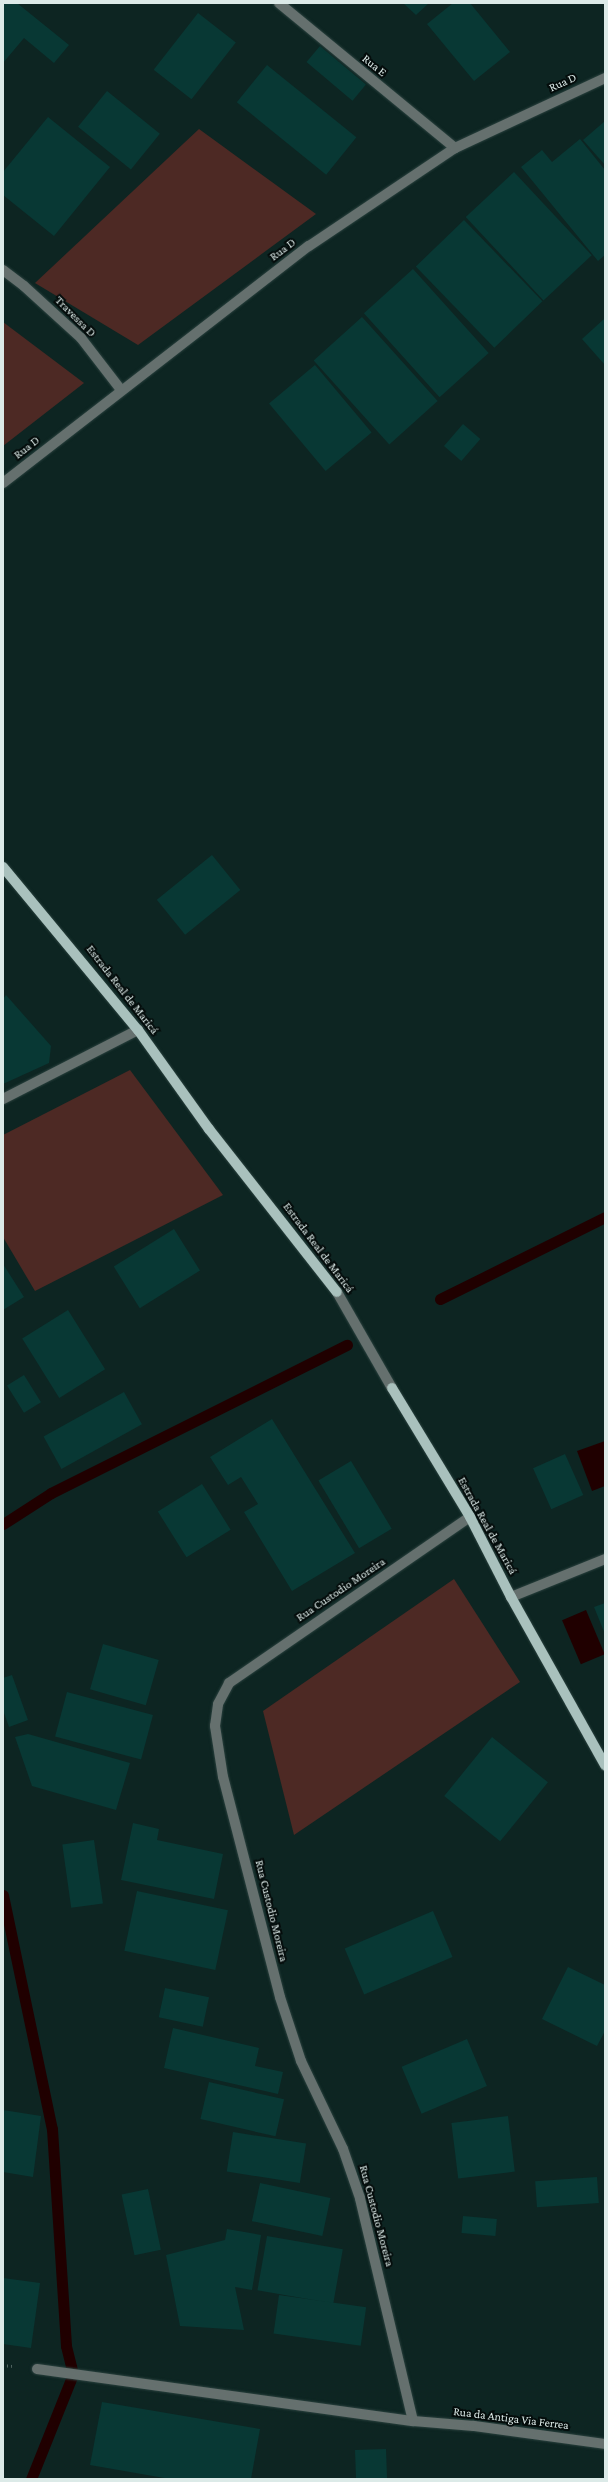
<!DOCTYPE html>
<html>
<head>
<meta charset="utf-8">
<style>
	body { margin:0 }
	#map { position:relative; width:608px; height:2482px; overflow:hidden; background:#0d2522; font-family:"Crimson Pro",serif }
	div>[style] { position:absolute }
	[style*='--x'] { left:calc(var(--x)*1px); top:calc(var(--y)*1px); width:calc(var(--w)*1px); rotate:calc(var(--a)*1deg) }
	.green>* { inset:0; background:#4d2924 }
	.water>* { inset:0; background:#200000; transform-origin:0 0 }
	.stream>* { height:11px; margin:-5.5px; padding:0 5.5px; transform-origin:5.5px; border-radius:5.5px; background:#200000 }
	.building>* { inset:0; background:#083834; transform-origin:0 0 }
	.path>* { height:2.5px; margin-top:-1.25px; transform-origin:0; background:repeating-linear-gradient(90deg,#506562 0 1px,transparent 0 4px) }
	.roads { filter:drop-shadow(0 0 1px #2a413e) drop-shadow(0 0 1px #2a413e) }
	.minor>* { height:10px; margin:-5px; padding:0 5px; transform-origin:5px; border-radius:5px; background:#65706e }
	.major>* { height:10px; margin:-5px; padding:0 5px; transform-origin:5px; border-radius:5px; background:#a9c1bd }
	span { translate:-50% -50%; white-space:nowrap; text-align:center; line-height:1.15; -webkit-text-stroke:4px #040c0b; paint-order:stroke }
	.street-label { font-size:12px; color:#dceae8 }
	.frame { position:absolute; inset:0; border:4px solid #dceae8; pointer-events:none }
</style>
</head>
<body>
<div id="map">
	<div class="green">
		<div style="clip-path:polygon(199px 129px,316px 214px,138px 345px,35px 283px)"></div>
		<div style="clip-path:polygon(3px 322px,84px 383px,3px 446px)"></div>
		<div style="clip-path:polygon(130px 1070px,223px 1195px,35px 1291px,3px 1237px,3px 1135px)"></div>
		<div style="clip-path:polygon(454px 1579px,520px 1682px,294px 1835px,263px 1711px)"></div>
	</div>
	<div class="water">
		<div style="clip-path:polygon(605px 1441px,605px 1486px,592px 1491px,577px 1451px)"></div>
		<div style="left:586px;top:1610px;width:48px;height:26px;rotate:67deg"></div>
	</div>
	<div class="stream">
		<div style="--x:440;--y:1299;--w:184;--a:-26.4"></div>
		<div style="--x:3;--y:1524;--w:57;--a:-32.9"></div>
		<div style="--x:51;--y:1493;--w:331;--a:-26.6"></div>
		<div style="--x:3;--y:1895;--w:239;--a:78.2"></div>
		<div style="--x:52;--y:2129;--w:217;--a:86.3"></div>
		<div style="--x:66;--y:2346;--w:29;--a:76"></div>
		<div style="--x:73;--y:2374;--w:113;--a:111.8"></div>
	</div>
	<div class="building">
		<div style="clip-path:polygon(3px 3px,17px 3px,69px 45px,54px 63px,24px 38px,3px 63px)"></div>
		<div style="clip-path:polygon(403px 3px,429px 3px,416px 15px)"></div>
		<div style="clip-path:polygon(453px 3px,470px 3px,510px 52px,474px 81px,427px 24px)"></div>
		<div style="left:198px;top:13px;width:48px;height:72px;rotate:38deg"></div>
		<div style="left:320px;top:46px;width:60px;height:21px;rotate:40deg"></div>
		<div style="left:267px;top:65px;width:115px;height:48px;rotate:39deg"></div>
		<div style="left:107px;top:91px;width:68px;height:46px;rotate:39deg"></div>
		<div style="clip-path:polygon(48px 117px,110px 167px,54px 236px,3px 195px,3px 172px)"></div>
		<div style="clip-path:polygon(605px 121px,605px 165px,583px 140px)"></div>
		<div style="clip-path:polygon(580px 139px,605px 170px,605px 255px,598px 261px,521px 167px,542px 150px,552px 162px)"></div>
		<div style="left:514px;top:172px;width:114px;height:66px;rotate:47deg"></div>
		<div style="left:464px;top:220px;width:113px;height:67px;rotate:46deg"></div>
		<div style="left:413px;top:269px;width:113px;height:66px;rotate:48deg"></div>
		<div style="left:362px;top:317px;width:113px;height:65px;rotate:48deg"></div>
		<div style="clip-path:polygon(604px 319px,605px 320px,605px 365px,582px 339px)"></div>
		<div style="left:315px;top:365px;width:88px;height:60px;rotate:50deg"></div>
		<div style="left:463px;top:424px;width:23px;height:29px;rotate:41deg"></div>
		<div style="left:212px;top:855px;width:45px;height:71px;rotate:51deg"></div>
		<div style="clip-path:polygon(6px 995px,51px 1046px,49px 1063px,3px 1084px,3px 999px)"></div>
		<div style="left:174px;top:1229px;width:49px;height:71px;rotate:58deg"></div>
		<div style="clip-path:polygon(3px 1264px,24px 1297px,3px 1310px)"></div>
		<div style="left:68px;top:1310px;width:70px;height:54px;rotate:58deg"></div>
		<div style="left:24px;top:1375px;width:32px;height:20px;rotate:58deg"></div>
		<div style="left:124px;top:1392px;width:37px;height:92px;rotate:61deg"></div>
		<div style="clip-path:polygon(272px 1419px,355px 1553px,292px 1591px,244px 1512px,258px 1504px,241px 1477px,228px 1485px,210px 1457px)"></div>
		<div style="left:565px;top:1454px;width:45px;height:35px;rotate:66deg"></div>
		<div style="left:351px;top:1461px;width:79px;height:38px;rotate:59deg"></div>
		<div style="left:202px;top:1484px;width:54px;height:52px;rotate:58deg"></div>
		<div style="clip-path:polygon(605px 1603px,605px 1634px,594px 1607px)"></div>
		<div style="left:103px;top:1644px;width:58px;height:47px;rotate:16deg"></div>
		<div style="clip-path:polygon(12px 1675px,28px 1720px,9px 1727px,3px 1710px,3px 1678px)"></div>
		<div style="left:67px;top:1692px;width:89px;height:46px;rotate:15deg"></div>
		<div style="clip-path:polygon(28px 1734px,130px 1763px,116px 1810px,32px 1786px,15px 1737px)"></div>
		<div style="left:492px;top:1737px;width:72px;height:76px;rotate:39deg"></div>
		<div style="clip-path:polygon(133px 1823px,159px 1829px,157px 1840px,223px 1854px,214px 1899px,121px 1880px)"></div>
		<div style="left:94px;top:1840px;width:64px;height:32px;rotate:82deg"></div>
		<div style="left:137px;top:1891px;width:93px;height:61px;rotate:12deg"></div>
		<div style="left:433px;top:1911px;width:50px;height:96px;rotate:67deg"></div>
		<div style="clip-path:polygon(568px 1967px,605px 1985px,605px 2031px,597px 2046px,542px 2019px)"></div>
		<div style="left:165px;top:1988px;width:45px;height:30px;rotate:12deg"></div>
		<div style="clip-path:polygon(173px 2028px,259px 2048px,255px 2066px,283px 2072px,278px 2094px,164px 2068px)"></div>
		<div style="left:467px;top:2039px;width:51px;height:71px;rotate:67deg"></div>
		<div style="left:209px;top:2082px;width:77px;height:38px;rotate:13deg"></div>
		<div style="clip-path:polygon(3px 2110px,41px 2116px,33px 2177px,3px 2172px)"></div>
		<div style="left:508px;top:2116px;width:56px;height:57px;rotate:83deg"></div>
		<div style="left:233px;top:2132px;width:74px;height:40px;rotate:9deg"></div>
		<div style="left:597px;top:2177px;width:26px;height:62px;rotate:86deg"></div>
		<div style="left:260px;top:2183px;width:72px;height:39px;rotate:12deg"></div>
		<div style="left:148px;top:2189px;width:62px;height:27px;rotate:78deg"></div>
		<div style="left:463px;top:2216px;width:34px;height:17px;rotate:5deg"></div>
		<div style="clip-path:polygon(227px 2229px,261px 2235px,252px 2290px,235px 2287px,244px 2330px,180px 2326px,166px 2255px,225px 2240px)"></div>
		<div style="left:267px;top:2236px;width:77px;height:55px;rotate:10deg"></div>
		<div style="clip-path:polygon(3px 2278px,40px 2283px,31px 2348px,3px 2344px)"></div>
		<div style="left:279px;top:2295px;width:88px;height:39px;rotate:8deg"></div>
		<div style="clip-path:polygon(102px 2402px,260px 2429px,251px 2479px,170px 2479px,90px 2465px)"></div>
		<div style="left:386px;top:2449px;width:30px;height:31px;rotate:88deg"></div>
	</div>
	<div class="path">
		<div style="--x:3;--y:2365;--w:9;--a:6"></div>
	</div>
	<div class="roads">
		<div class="minor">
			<div style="--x:279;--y:3;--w:228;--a:39.5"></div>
			<div style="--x:3;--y:270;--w:26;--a:37"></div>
			<div style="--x:24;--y:286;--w:77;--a:42.4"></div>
			<div style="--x:81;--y:338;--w:66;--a:52.4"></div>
			<div style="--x:3;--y:483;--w:387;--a:-37.8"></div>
			<div style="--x:309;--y:246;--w:176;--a:-33.9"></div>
			<div style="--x:455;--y:148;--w:166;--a:-25"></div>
			<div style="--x:3;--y:1099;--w:152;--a:-27.1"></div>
			<div style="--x:337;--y:1292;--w:111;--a:60.2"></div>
			<div style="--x:511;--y:1597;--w:101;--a:-22"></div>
			<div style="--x:37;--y:2369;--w:380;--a:7.9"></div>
			<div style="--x:413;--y:2421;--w:61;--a:4.7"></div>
			<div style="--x:474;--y:2426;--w:132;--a:7.8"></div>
			<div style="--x:413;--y:2421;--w:229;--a:-103.4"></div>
			<div style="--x:360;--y:2198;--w:52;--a:-109.1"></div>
			<div style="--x:343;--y:2149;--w:98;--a:-115.5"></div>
			<div style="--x:301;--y:2061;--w:67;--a:-108.2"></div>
			<div style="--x:280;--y:1997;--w:227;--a:-104.5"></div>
			<div style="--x:223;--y:1777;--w:52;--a:-98.9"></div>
			<div style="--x:215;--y:1726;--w:22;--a:-82"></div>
			<div style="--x:218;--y:1704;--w:24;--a:-62"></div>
			<div style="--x:229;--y:1683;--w:293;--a:-34.6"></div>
		</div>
		<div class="major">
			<div style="--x:3;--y:867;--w:212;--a:50.4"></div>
			<div style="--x:138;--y:1030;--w:122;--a:54.4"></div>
			<div style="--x:209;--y:1129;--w:207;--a:51.9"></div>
			<div style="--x:392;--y:1388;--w:151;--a:58.8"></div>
			<div style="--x:470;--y:1517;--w:90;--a:62.9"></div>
			<div style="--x:511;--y:1597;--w:193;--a:60.8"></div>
		</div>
	</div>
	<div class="street-label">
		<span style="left:374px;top:66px;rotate:39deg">Rua E</span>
		<span style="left:563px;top:83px;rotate:-25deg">Rua D</span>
		<span style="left:283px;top:250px;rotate:-37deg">Rua D</span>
		<span style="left:75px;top:317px;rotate:45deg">Travessa D</span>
		<span style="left:27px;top:448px;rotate:-38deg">Rua D</span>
		<span style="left:122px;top:990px;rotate:52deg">Estrada Real de Maricá</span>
		<span style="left:318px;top:1248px;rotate:53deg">Estrada Real de Maricá</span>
		<span style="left:487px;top:1526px;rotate:61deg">Estrada Real de Maricá</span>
		<span style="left:341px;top:1590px;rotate:-34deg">Rua Custodio Moreira</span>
		<span style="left:271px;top:1911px;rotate:76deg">Rua Custodio Moreira</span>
		<span style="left:376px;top:2216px;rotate:75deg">Rua Custodio Moreira</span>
		<span style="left:511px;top:2419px;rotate:7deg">Rua da Antiga Via Ferrea</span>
	</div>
	<div class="frame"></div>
</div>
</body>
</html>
